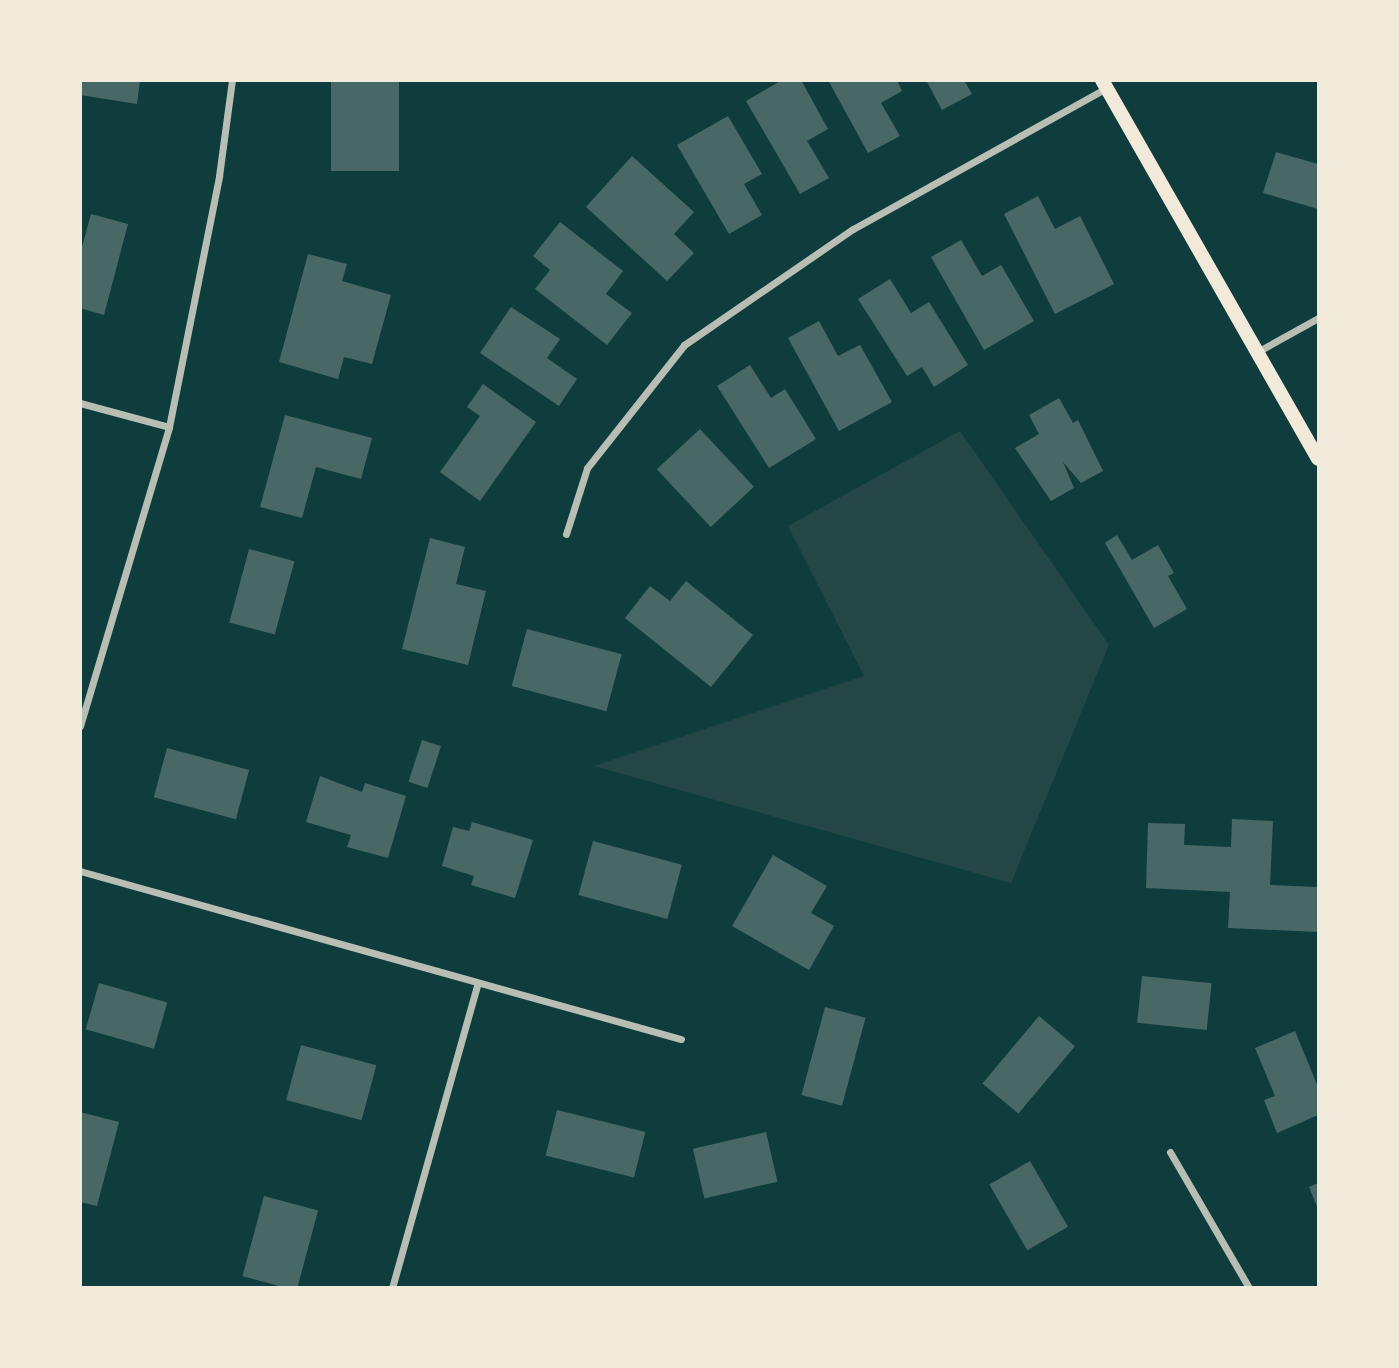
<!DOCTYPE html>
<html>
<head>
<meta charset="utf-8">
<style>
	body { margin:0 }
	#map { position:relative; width:1399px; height:1368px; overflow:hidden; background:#0f3d3e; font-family:Quicksand,sans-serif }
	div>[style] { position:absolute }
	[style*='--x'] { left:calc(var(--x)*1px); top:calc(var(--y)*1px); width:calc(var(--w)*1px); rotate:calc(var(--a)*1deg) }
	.green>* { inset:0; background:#244646 }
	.building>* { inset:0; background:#486865; transform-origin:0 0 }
	.minor>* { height:7px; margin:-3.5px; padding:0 3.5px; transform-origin:3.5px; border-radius:3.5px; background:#b8beb3 }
	.secondary>* { height:14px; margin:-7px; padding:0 7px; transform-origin:7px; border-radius:7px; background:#f1e9da }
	span { translate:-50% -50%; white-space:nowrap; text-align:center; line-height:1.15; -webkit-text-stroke:7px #f1e9da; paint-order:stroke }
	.frame { position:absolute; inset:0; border:82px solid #f1e9da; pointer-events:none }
</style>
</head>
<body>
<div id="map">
	<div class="green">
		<div style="clip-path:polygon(960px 431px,1109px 645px,1011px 883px,594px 766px,864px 676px,788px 526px)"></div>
	</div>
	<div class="building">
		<div style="clip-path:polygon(80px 80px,140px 80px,137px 104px,80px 95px)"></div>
		<div style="left:331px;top:80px;width:68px;height:91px"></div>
		<div style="clip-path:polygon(782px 80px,801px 80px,828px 129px,807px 141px,829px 178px,800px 194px,746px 101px)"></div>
		<div style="clip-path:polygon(828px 80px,897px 80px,902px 91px,881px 103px,900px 136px,868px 153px)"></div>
		<div style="clip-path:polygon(926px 80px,964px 80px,972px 94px,942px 110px)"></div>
		<div style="clip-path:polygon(728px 116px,762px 174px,744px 184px,762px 215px,729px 234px,677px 145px)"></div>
		<div style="clip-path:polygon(1276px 152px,1318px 164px,1318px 209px,1263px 193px)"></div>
		<div style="clip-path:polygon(632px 156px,694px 212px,674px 234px,694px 253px,667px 281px,586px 207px)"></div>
		<div style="clip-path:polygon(1038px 196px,1055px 229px,1080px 216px,1114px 284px,1055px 314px,1004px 214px)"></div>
		<div style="clip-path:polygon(91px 214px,128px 224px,104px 315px,80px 308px,80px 254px)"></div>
		<div style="clip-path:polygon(560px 222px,623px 271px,606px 294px,632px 313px,607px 345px,535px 289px,550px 270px,533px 256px)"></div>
		<div style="clip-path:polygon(961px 240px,982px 276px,1001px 265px,1034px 321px,984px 350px,931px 257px)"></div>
		<div style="clip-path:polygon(308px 254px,347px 264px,342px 281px,391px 295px,372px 364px,344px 357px,338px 379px,279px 362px)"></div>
		<div style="clip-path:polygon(890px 279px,911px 313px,929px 302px,968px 365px,934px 387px,922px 367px,907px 376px,858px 299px)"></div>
		<div style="clip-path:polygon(511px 307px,560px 339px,547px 358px,577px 379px,559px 406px,480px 353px)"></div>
		<div style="clip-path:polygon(819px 321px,838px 356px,860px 345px,892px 402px,839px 431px,788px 338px)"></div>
		<div style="clip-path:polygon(750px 365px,771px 398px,785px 389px,816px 439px,769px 468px,717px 386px)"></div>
		<div style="clip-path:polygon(483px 384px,536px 422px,480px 501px,440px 472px,480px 416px,467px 407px)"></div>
		<div style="clip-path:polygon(1059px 398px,1073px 423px,1078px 420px,1103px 471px,1081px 483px,1063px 462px,1074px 488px,1051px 501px,1015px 448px,1039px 434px,1029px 415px)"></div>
		<div style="clip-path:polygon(285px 415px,372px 438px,361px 479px,316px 467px,302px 518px,260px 507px)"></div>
		<div style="left:700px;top:429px;width:79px;height:59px;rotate:47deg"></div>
		<div style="clip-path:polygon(1117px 535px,1132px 560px,1158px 545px,1174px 573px,1168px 576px,1187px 609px,1154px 628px,1105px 543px)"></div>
		<div style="clip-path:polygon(430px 538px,465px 547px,456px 584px,486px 591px,468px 665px,402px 649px)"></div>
		<div style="left:249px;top:549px;width:47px;height:76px;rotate:15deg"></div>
		<div style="clip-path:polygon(686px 581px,753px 635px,711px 687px,625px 618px,650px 586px,670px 601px)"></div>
		<div style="left:527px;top:629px;width:98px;height:59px;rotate:15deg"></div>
		<div style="left:422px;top:740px;width:20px;height:44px;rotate:18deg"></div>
		<div style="left:167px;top:748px;width:85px;height:51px;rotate:15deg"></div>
		<div style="clip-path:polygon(320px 776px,362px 792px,365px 783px,406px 796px,388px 858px,347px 847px,351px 835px,306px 822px)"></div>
		<div style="clip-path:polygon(1232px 819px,1273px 821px,1270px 885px,1318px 887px,1318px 932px,1228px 928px,1230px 892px,1146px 888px,1148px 823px,1185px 824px,1184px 845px,1231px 847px)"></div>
		<div style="clip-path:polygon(472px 822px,533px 840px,515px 898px,471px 885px,474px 876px,442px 866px,453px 827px,469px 831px)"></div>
		<div style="left:593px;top:841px;width:92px;height:56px;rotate:15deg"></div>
		<div style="clip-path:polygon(773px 855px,827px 886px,811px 913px,834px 926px,809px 970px,732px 926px)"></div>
		<div style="left:1142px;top:976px;width:70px;height:47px;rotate:6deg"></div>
		<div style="left:99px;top:983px;width:71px;height:48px;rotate:16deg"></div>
		<div style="left:825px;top:1007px;width:42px;height:91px;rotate:15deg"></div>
		<div style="left:1039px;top:1016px;width:47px;height:88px;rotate:40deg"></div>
		<div style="clip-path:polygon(1295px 1031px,1318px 1087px,1318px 1115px,1277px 1133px,1264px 1100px,1275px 1096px,1255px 1048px)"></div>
		<div style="left:301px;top:1045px;width:78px;height:57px;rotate:15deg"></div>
		<div style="left:557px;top:1110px;width:91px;height:47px;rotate:14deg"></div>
		<div style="clip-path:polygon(80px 1112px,119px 1122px,97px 1206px,80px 1202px)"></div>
		<div style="left:766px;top:1132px;width:51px;height:75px;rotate:77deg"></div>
		<div style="left:1030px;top:1161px;width:76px;height:47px;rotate:60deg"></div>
		<div style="clip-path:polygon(1318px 1183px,1318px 1209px,1309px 1187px)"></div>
		<div style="left:264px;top:1196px;width:56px;height:83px;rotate:15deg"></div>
	</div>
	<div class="minor">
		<div style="--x:1257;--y:352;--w:70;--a:-29.1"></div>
		<div style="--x:80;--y:403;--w:92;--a:15.1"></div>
		<div style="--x:566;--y:534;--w:69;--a:-72.3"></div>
		<div style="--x:587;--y:468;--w:157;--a:-51.7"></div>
		<div style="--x:684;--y:345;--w:205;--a:-34.5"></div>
		<div style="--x:853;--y:229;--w:290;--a:-29.1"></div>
		<div style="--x:80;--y:726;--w:312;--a:-73.4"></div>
		<div style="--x:169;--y:427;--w:256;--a:-78.7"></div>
		<div style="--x:219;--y:176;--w:97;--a:-82.3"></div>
		<div style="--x:80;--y:871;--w:624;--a:15.62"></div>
		<div style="--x:1170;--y:1152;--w:157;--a:59.8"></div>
		<div style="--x:392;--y:1288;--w:317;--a:-74.3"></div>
	</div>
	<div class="secondary">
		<div style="--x:1102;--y:80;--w:436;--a:60.3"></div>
	</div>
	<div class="frame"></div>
</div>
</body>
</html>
